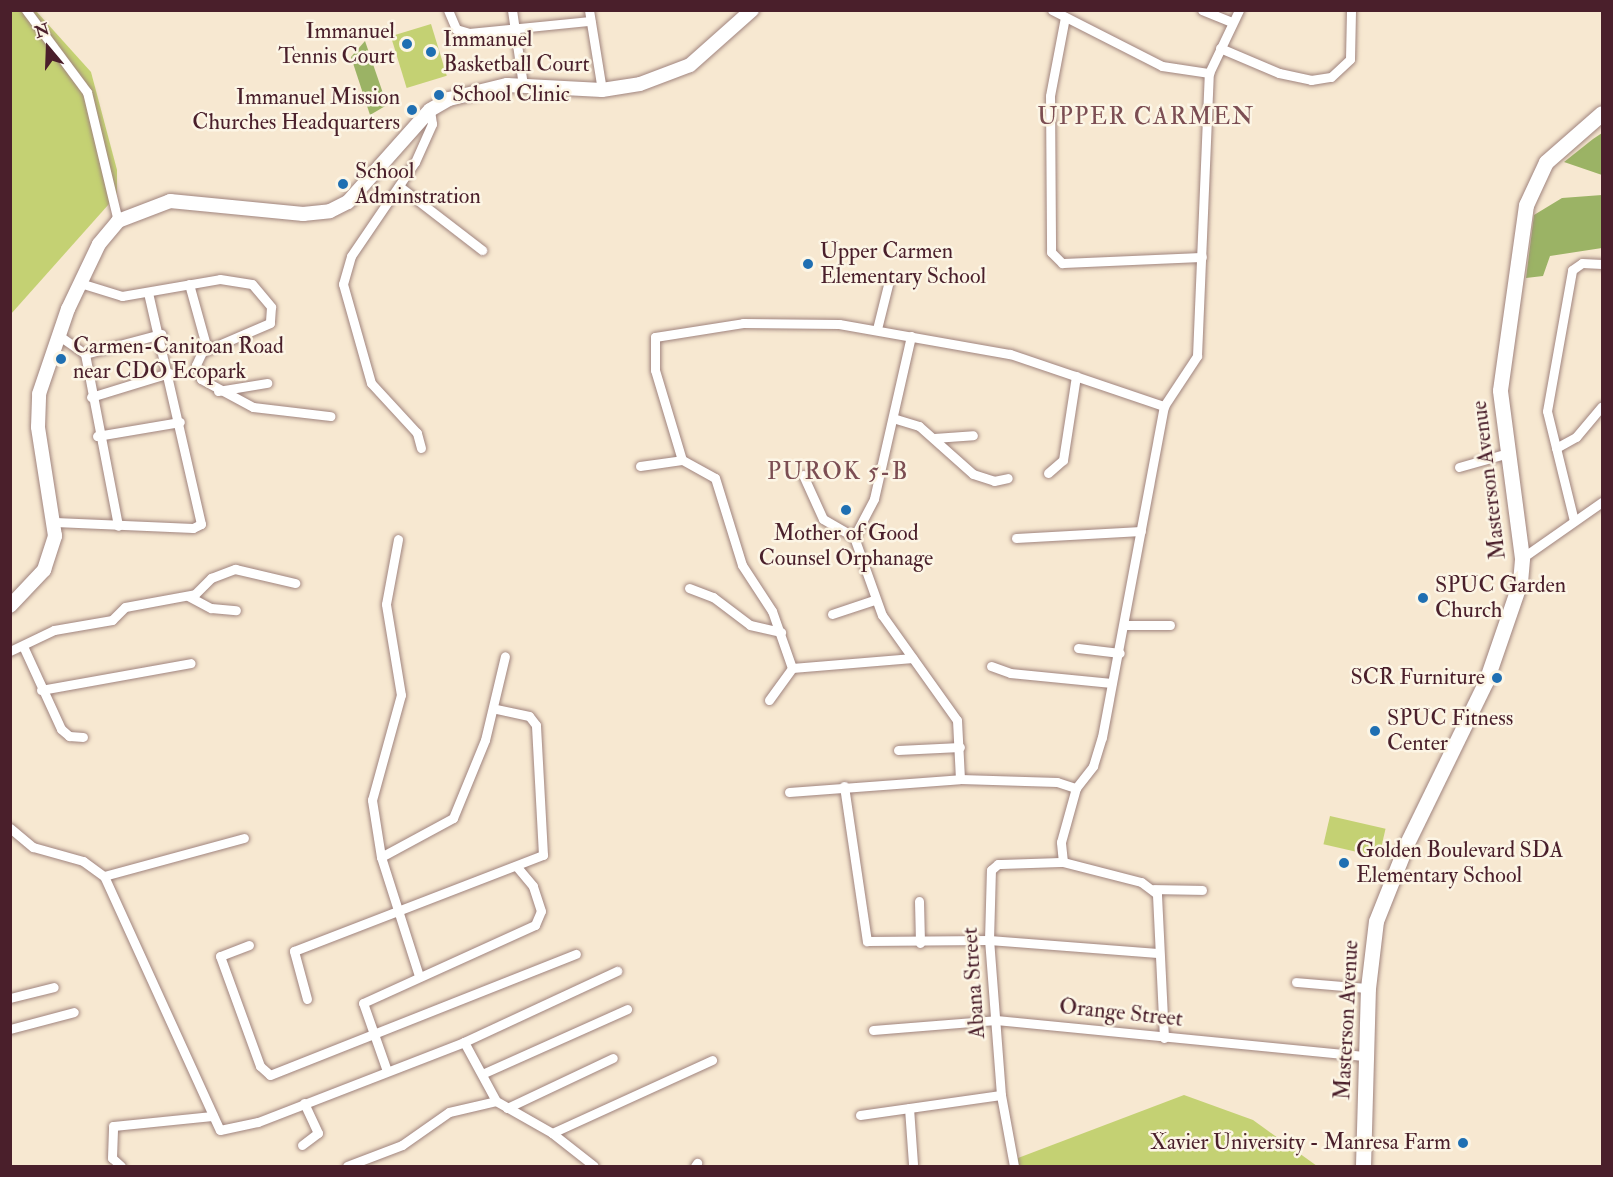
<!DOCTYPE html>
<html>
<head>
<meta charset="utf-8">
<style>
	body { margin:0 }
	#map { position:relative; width:1613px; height:1177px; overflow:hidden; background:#f7e8d1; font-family:"IM FELL Double Pica",serif }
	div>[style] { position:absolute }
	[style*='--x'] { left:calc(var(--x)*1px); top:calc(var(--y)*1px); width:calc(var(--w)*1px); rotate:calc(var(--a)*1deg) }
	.green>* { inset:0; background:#c4d173; transform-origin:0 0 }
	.forest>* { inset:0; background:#9bb365 }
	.roads { filter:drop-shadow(0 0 2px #a0847e) drop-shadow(0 0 2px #a0847e) }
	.street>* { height:9px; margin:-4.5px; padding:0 4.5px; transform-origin:4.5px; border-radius:4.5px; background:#fff }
	.secondary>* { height:14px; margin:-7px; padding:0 7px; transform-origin:7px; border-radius:7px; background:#fff }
	.primary>* { height:15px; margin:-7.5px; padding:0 7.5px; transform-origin:7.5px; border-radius:7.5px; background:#fff }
	.dots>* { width:16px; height:16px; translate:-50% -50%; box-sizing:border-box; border:3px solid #fcf5e5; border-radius:50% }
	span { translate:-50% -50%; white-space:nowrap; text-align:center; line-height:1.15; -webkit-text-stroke:5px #fcf5e5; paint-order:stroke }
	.poi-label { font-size:22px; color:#4a1f2b }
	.right { translate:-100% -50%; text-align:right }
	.left { translate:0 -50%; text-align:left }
	.street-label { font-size:22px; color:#4a1f2b }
	.neighbourhood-label { font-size:24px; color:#7c4e53; letter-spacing:1.5px }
	.frame { position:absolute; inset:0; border:12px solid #4a1f2b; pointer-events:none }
	.north { position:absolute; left:18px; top:18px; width:60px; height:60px; -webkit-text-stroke:4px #fcf5e5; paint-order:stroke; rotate:341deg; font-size:16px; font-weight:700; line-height:24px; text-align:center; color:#4a1f2b }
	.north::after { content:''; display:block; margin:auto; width:21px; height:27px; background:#4a1f2b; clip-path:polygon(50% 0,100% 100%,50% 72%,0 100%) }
</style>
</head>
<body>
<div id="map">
	<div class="green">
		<div style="clip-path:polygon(11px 11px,36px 11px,91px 72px,117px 170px,117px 195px,11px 314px)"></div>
		<div style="left:431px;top:24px;width:54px;height:42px;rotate:73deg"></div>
		<div style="left:1330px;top:816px;width:57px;height:29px;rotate:13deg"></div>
		<div style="clip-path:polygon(1184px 1095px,1253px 1120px,1317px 1166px,1018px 1166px,1018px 1158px)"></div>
	</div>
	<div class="forest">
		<div style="clip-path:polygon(365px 41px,387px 105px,370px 115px,351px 57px)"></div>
		<div style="clip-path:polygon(1602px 133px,1602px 175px,1564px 162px,1593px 139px)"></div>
		<div style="clip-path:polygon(1602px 195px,1602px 248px,1550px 256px,1543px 276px,1526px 278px,1534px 215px,1562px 198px)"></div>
	</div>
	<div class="roads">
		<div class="street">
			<div style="--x:26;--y:10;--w:102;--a:53.4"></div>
			<div style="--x:87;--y:92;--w:133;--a:76.5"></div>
			<div style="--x:448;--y:10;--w:21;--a:67"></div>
			<div style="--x:456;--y:29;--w:14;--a:17"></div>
			<div style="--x:469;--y:33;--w:122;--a:-5.7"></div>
			<div style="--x:512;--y:10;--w:76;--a:81.7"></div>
			<div style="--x:589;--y:10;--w:81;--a:80.8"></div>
			<div style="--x:1052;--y:10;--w:123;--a:27"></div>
			<div style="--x:1162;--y:66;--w:48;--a:8.5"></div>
			<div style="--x:1202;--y:10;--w:32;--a:22"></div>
			<div style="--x:1065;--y:17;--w:80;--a:100.8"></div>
			<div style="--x:1050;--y:96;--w:156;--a:89.6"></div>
			<div style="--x:1051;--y:252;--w:16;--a:45"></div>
			<div style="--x:1062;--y:263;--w:140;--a:-2.5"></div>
			<div style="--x:1220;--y:48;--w:64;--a:23"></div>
			<div style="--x:1279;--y:73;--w:33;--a:12"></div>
			<div style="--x:1311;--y:80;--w:20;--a:-9"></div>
			<div style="--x:1331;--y:77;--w:26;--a:-43"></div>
			<div style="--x:1350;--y:59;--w:49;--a:-88.8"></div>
			<div style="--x:399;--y:186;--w:105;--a:37.6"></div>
			<div style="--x:80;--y:283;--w:44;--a:17.2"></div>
			<div style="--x:122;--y:296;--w:99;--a:-9.8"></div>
			<div style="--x:220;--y:279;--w:32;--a:9"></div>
			<div style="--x:252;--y:284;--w:30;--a:50"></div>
			<div style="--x:271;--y:307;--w:16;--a:94"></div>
			<div style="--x:270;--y:323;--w:74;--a:156.9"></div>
			<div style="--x:202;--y:352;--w:14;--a:115"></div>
			<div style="--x:196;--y:365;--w:15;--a:70"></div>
			<div style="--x:201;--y:379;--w:59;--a:28.3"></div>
			<div style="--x:253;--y:407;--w:78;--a:6.7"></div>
			<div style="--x:189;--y:284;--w:67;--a:74.5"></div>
			<div style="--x:877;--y:329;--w:49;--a:-76"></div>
			<div style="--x:58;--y:335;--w:33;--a:35"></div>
			<div style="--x:85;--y:354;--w:175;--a:79.1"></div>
			<div style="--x:911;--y:336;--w:167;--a:102.8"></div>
			<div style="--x:874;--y:499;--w:43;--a:117.8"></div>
			<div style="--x:854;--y:537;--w:83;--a:70.3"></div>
			<div style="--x:882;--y:615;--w:129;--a:54.5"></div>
			<div style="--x:957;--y:720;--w:59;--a:87.1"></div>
			<div style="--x:85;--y:354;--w:79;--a:-14.7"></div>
			<div style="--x:218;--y:391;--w:50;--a:-9.3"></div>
			<div style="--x:91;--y:397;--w:82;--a:-17.1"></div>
			<div style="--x:896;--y:419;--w:24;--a:17"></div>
			<div style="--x:919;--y:426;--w:72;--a:41.6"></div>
			<div style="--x:973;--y:474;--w:22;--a:18"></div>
			<div style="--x:994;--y:481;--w:14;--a:-12"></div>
			<div style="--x:97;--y:436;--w:84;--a:-9.6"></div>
			<div style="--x:934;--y:438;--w:39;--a:-4"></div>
			<div style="--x:421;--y:448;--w:16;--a:-105"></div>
			<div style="--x:417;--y:433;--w:68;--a:-132.6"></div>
			<div style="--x:371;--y:383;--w:103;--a:-105.8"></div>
			<div style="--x:343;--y:284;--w:29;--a:-74"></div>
			<div style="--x:351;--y:256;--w:114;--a:-55.8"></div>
			<div style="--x:415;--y:162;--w:42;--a:-65.9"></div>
			<div style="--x:432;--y:124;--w:14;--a:-98"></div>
			<div style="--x:1556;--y:448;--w:23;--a:-29"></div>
			<div style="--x:1576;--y:437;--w:40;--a:-50"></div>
			<div style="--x:640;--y:466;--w:42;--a:-8.1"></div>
			<div style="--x:1459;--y:467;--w:48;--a:-15.8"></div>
			<div style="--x:1048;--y:473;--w:20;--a:-41"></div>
			<div style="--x:1063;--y:460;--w:85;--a:-81.2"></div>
			<div style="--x:803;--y:475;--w:48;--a:65.6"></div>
			<div style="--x:823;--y:519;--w:36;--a:30"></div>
			<div style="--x:1574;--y:521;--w:113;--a:-103.8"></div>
			<div style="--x:1547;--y:411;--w:143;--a:-79.9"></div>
			<div style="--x:1572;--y:270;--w:12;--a:-35"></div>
			<div style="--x:1582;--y:263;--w:20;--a:3"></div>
			<div style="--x:55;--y:522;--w:138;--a:2.5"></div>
			<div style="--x:193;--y:528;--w:9;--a:-27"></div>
			<div style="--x:201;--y:524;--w:238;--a:-102.9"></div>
			<div style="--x:1016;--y:538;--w:125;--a:-3.2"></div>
			<div style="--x:1522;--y:558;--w:98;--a:-35"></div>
			<div style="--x:689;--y:588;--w:26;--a:21"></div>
			<div style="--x:713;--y:597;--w:46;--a:37.1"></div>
			<div style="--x:750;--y:625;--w:32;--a:13"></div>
			<div style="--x:188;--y:596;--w:26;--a:28"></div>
			<div style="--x:211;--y:608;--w:25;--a:5"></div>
			<div style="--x:832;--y:614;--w:44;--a:-18.4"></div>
			<div style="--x:1126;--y:625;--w:44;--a:0"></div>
			<div style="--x:23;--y:646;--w:91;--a:65.4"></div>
			<div style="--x:61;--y:729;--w:11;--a:41"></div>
			<div style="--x:69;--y:736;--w:14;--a:4"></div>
			<div style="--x:1078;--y:648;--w:42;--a:6.8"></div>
			<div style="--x:10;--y:651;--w:49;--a:-25.5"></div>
			<div style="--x:54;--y:630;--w:59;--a:-9.8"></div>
			<div style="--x:112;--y:620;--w:18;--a:-45"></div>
			<div style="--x:125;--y:607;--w:71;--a:-10.5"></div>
			<div style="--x:195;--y:594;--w:23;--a:-45"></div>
			<div style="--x:211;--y:578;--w:26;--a:-21"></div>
			<div style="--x:235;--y:569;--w:62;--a:13.1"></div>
			<div style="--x:991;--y:666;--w:20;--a:20"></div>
			<div style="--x:1010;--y:673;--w:102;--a:5.6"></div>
			<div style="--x:792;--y:668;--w:60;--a:-109.3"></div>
			<div style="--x:772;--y:611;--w:55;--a:-123.1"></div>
			<div style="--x:742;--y:565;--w:91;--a:-107.2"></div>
			<div style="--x:715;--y:478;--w:38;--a:-151"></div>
			<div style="--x:682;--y:460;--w:94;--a:-106.7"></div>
			<div style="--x:655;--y:370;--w:33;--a:-90"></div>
			<div style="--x:655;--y:337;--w:89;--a:-9"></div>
			<div style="--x:743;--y:323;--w:96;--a:0.6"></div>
			<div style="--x:839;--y:324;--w:174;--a:10"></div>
			<div style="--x:1010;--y:354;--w:163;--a:18.7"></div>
			<div style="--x:41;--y:690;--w:152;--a:-10.2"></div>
			<div style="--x:769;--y:700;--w:39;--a:-54"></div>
			<div style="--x:792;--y:668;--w:121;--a:-4.7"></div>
			<div style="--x:898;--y:750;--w:62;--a:-2.8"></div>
			<div style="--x:844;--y:786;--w:157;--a:81.6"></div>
			<div style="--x:867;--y:941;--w:122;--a:-0.5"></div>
			<div style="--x:989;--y:940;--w:169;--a:4.4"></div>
			<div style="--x:789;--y:792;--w:171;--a:-4.3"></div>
			<div style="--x:960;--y:779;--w:97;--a:1.8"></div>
			<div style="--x:1057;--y:782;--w:20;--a:18"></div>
			<div style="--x:10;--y:828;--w:30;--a:40"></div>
			<div style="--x:33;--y:847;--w:52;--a:15.6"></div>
			<div style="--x:83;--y:861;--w:26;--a:36"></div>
			<div style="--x:104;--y:876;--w:279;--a:65.5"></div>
			<div style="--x:220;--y:1130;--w:39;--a:-12"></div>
			<div style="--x:258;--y:1122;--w:221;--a:-21.2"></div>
			<div style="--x:464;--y:1042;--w:169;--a:-24.9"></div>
			<div style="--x:381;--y:857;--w:58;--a:-99"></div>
			<div style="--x:372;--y:800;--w:109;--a:-74.6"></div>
			<div style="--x:401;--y:695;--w:92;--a:-99.4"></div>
			<div style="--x:386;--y:604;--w:66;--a:-79.5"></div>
			<div style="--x:104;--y:876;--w:145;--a:-15.2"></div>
			<div style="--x:1154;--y:889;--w:48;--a:1.2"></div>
			<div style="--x:919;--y:901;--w:42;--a:88.6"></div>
			<div style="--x:249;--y:945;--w:31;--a:159"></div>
			<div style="--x:220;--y:956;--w:117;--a:70"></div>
			<div style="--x:260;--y:1066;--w:13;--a:42"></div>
			<div style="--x:270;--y:1075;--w:329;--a:-21.6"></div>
			<div style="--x:419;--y:976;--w:125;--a:-107.7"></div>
			<div style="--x:381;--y:857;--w:82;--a:-28.4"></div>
			<div style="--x:453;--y:818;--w:84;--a:-67.7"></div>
			<div style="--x:485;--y:740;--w:86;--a:-76.6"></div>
			<div style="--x:1296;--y:982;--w:72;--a:4.8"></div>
			<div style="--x:10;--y:998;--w:45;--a:-14"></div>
			<div style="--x:307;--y:999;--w:50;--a:-105.2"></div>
			<div style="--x:294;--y:951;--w:267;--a:-21.1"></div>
			<div style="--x:543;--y:855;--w:130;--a:-93.1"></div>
			<div style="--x:536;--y:725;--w:11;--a:-128"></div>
			<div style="--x:529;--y:716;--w:34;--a:-168"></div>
			<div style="--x:10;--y:1029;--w:66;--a:-14.9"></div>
			<div style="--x:873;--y:1030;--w:123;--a:-4.6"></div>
			<div style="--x:996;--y:1020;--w:372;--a:5.6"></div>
			<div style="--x:1164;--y:1038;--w:144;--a:-92.8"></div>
			<div style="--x:1157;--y:894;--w:20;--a:-143"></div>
			<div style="--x:1141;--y:882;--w:81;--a:-165.6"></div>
			<div style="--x:1063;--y:862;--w:20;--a:-96"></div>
			<div style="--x:1061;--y:842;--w:56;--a:-74.5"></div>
			<div style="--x:1076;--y:788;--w:28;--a:-52"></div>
			<div style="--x:1093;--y:766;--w:30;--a:-73"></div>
			<div style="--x:1102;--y:737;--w:337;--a:-79.4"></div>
			<div style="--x:1164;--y:406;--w:60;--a:-56.6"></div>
			<div style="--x:1197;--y:356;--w:283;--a:-87.6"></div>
			<div style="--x:1209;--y:73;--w:70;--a:-64.5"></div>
			<div style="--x:464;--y:1042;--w:67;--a:61.5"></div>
			<div style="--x:496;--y:1101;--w:64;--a:29.7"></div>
			<div style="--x:552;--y:1133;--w:53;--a:38.2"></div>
			<div style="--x:387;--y:1071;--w:72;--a:-109.4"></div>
			<div style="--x:363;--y:1003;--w:189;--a:-24.4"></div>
			<div style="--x:535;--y:925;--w:15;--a:-67"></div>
			<div style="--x:541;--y:911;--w:26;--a:-108"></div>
			<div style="--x:533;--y:886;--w:26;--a:-130"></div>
			<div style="--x:482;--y:1074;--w:159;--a:-24.1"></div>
			<div style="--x:507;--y:1108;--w:117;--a:-25.3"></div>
			<div style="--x:909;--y:1108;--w:56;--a:85.9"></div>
			<div style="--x:860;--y:1115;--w:142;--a:-8.1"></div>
			<div style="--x:552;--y:1133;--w:176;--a:-24.5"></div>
			<div style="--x:302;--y:1145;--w:20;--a:-37"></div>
			<div style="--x:318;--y:1133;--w:33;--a:-115"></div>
			<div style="--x:121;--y:1166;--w:12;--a:-138"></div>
			<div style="--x:112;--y:1158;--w:32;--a:-88"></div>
			<div style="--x:113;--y:1126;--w:100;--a:-5.8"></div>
			<div style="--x:347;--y:1166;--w:59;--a:-20.9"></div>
			<div style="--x:402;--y:1145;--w:57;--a:-35.1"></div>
			<div style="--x:449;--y:1112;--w:48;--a:-13.2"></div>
			<div style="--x:695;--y:1166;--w:4;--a:-56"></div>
			<div style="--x:1014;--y:1166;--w:72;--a:-100.4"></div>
			<div style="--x:1001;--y:1095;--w:155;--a:-94.4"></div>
			<div style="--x:989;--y:940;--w:70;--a:-88.4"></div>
			<div style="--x:991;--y:870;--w:9;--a:-41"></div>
			<div style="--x:998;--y:864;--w:65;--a:-1.8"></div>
		</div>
		<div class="secondary">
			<div style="--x:10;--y:606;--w:50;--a:-46.6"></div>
			<div style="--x:44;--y:570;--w:36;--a:-72"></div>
			<div style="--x:55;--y:536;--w:110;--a:-98.9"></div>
			<div style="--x:38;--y:427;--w:33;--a:-88"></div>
			<div style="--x:39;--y:394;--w:90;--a:-71.2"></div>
			<div style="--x:68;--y:309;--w:72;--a:-64.5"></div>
			<div style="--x:99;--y:244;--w:30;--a:-50"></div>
			<div style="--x:118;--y:221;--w:56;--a:-21"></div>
			<div style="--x:170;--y:201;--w:134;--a:5.6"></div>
			<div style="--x:303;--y:214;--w:27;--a:-6"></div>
			<div style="--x:330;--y:211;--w:20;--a:-27"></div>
			<div style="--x:348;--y:202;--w:123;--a:-48.3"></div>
			<div style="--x:430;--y:110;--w:22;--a:-30"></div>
			<div style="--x:449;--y:99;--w:60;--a:-13.6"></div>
			<div style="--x:507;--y:85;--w:95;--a:3"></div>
			<div style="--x:602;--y:90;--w:38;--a:-9"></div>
			<div style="--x:640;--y:84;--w:53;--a:-20.8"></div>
			<div style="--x:690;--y:65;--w:83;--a:-41.6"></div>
		</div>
		<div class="primary">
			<div style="--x:1363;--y:1166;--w:178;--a:-88.4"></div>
			<div style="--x:1368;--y:988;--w:67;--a:-83.2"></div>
			<div style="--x:1376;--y:921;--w:84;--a:-68.3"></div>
			<div style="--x:1407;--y:843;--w:180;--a:-64"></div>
			<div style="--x:1486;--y:681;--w:105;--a:-71"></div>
			<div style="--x:1520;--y:582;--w:24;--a:-85"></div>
			<div style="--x:1522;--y:558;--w:169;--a:-97.5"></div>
			<div style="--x:1500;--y:390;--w:187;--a:-82"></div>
			<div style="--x:1526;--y:205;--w:47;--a:-65.1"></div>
			<div style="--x:1546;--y:162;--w:74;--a:-41.2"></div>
		</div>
	</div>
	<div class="dots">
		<div style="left:407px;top:44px;background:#1f6fb2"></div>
		<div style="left:431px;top:52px;background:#1f6fb2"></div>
		<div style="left:439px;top:95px;background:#1f6fb2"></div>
		<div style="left:412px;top:110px;background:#1f6fb2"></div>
		<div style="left:343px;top:184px;background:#1f6fb2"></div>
		<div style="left:808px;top:264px;background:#1f6fb2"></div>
		<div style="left:61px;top:359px;background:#1f6fb2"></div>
		<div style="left:846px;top:510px;background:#1f6fb2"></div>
		<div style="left:1423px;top:598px;background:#1f6fb2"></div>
		<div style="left:1497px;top:678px;background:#1f6fb2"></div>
		<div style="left:1375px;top:731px;background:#1f6fb2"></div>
		<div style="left:1344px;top:863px;background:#1f6fb2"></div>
		<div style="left:1463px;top:1143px;background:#1f6fb2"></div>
	</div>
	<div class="poi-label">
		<span class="right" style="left:395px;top:44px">Immanuel<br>Tennis Court</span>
		<span class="left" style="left:443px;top:52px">Immanuel<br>Basketball Court</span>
		<span class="left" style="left:452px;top:95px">School Clinic</span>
		<span class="right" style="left:400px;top:110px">Immanuel Mission<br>Churches Headquarters</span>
		<span class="left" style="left:355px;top:184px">School<br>Adminstration</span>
		<span class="left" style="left:820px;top:264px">Upper Carmen<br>Elementary School</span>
		<span class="left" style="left:73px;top:359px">Carmen-Canitoan Road<br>near CDO Ecopark</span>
		<span style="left:846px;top:546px">Mother of Good<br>Counsel Orphanage</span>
		<span class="left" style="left:1435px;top:598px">SPUC Garden<br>Church</span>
		<span class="right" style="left:1485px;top:678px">SCR Furniture</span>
		<span class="left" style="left:1387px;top:731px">SPUC Fitness<br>Center</span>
		<span class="left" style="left:1356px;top:863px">Golden Boulevard SDA<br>Elementary School</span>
		<span class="right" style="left:1451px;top:1143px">Xavier University - Manresa Farm</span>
	</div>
	<div class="street-label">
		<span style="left:1489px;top:480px;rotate:-97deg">Masterson Avenue</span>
		<span style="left:974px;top:983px;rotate:-94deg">Abana Street</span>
		<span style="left:1121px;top:1013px;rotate:6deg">Orange Street</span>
		<span style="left:1347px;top:1020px;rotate:-87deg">Masterson Avenue</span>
	</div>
	<div class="neighbourhood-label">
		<span style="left:1146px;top:117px">UPPER CARMEN</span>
		<span style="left:838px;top:472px">PUROK 5-B</span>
	</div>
	<div class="frame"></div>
	<div class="north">N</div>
</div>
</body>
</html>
